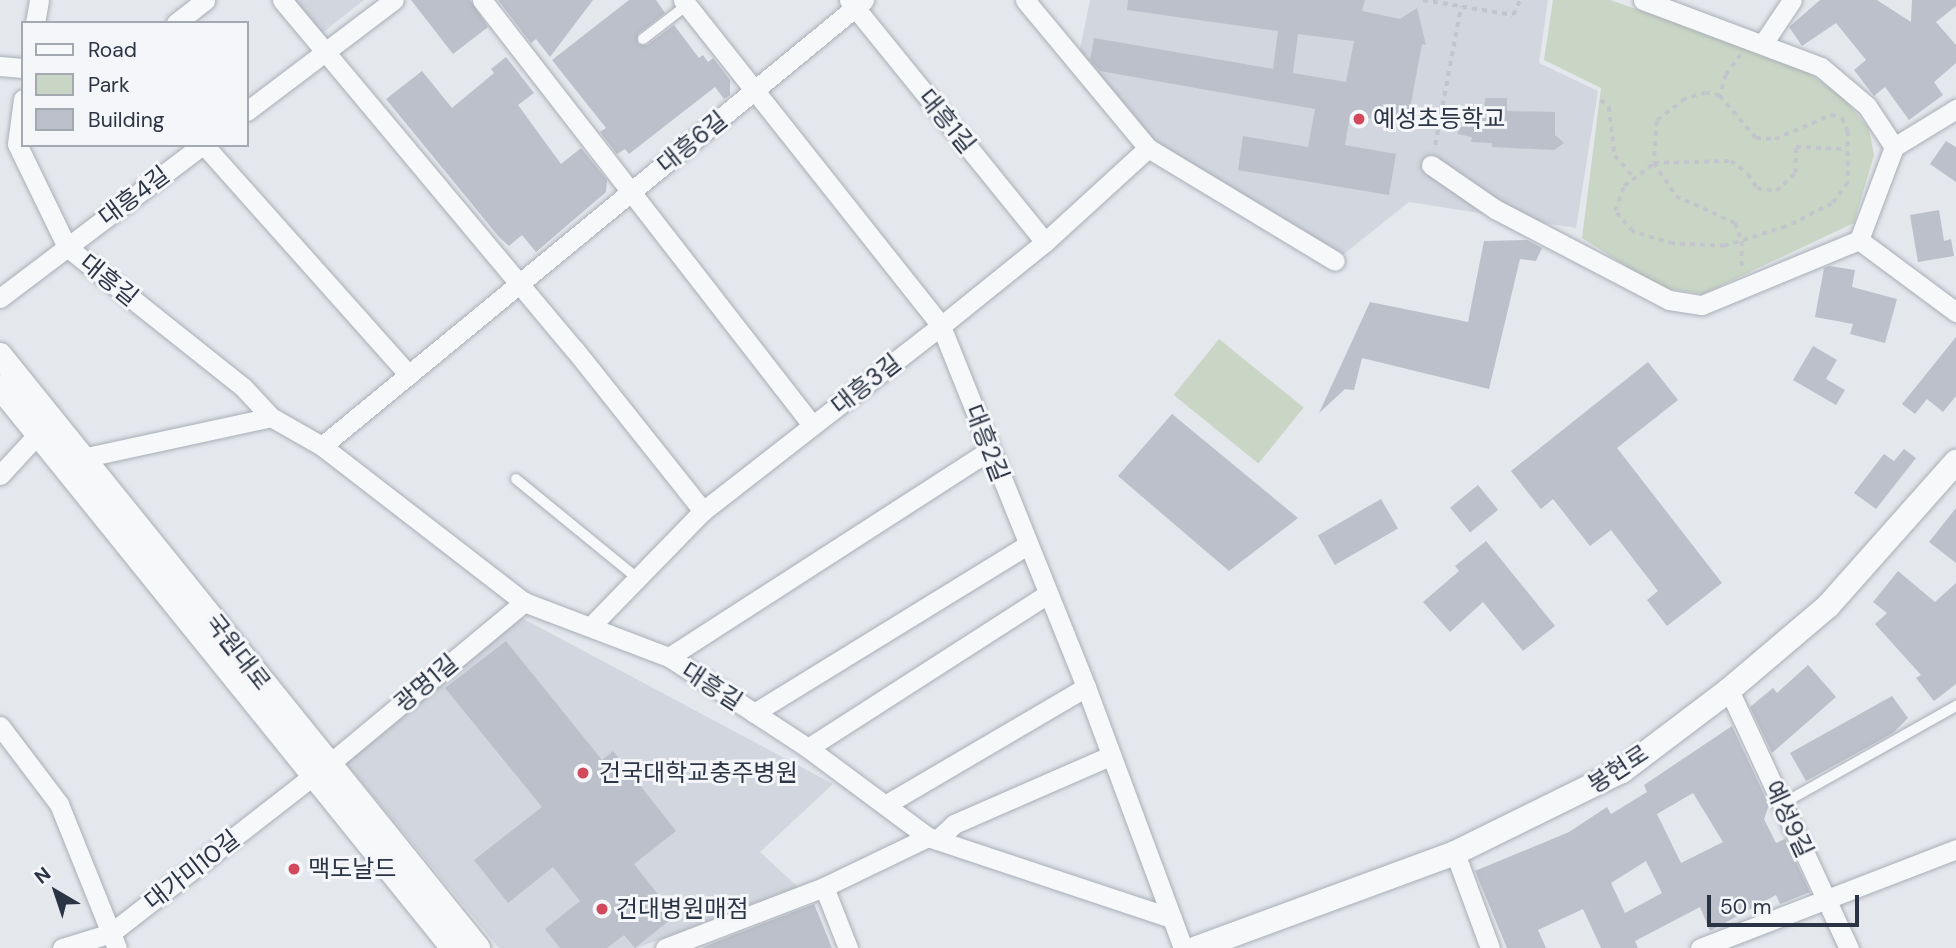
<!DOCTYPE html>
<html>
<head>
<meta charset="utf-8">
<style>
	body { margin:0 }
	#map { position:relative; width:1956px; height:948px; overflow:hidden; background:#e4e7ec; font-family:"DM Sans","Noto Sans KR",sans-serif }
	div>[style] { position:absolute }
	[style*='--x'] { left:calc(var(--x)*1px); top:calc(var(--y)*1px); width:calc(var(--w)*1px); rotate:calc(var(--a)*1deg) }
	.built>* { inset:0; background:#d2d6de }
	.green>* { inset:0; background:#c9d6c5; transform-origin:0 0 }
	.building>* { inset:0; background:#bbc0ca; transform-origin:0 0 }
	.path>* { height:3.5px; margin-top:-1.75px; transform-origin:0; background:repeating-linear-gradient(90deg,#c2c5cb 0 5px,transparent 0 10px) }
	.roads { filter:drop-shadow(0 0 2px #a9aeb7) drop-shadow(0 0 2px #a9aeb7) }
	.service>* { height:10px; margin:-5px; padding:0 5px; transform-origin:5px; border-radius:5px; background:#f7f8fa }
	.minor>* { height:19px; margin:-9.5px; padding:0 9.5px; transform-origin:9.5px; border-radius:9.5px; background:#f7f8fa }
	.tertiary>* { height:24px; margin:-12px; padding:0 12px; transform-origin:12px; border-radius:12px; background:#f7f8fa }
	.dots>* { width:19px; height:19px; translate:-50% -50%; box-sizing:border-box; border:4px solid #f4f6f9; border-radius:50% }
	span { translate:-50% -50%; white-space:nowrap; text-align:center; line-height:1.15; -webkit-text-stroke:6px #f4f6f9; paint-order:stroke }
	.poi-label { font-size:24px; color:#2b3445 }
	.left { translate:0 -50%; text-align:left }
	.street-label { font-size:24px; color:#2b3445 }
	.legend { position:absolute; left:21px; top:21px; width:228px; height:126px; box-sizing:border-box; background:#f4f6f9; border:2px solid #a4a8b1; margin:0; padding:9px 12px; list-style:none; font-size:21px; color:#2b3445 }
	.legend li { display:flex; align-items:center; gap:14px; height:35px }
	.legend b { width:35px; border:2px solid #a4a8b1 }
	.north { position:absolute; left:21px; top:857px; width:70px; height:70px; -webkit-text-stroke:5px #f4f6f9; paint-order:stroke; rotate:321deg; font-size:19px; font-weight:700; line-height:28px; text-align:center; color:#2b3445 }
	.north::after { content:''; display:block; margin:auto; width:24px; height:32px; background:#2b3445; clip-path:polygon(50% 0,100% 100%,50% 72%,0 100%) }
	.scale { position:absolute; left:1707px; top:895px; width:152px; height:32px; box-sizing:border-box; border:4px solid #2b3445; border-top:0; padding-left:9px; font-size:21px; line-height:24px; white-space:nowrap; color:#2b3445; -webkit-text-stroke:5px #f4f6f9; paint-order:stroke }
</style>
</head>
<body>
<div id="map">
	<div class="built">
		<div style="clip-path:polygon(294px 0,364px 0,321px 34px)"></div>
		<div style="clip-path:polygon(1090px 0,1548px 0,1539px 63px,1598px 91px,1576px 228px,1409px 202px,1335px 261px,1148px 148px,1077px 64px)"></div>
		<div style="clip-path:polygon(522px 618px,833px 784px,760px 852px,798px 887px,637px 948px,499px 948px,345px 762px)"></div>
	</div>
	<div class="green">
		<div style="clip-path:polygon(1553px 0,1610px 0,1795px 64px,1842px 96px,1869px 129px,1874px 155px,1854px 223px,1703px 294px,1659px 287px,1582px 238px,1601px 88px,1544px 60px)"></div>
		<div style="left:1219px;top:339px;width:109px;height:72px;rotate:39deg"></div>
	</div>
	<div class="building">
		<div style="clip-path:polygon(411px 0,470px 0,488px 27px,453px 54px)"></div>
		<div style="clip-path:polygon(498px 0,593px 0,550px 57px,536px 39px,531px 43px)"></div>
		<div style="clip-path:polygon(629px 0,656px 0,665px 13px,638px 34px,638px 44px,647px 45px,674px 25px,699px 58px,703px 55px,708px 62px,713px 58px,730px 80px,730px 95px,724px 99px,715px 87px,629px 154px,625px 149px,617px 154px,600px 132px,606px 128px,552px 60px)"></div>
		<div style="clip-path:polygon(evenodd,1128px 0,1365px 0,1362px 11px,1400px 19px,1417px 8px,1426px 45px,1422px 44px,1407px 125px,1350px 115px,1345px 145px,1396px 154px,1389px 195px,1238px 170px,1243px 136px,1308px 147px,1315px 109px,1100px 71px,1090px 60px,1094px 38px,1273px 69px,1278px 31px,1127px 10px,1128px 0,1298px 34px,1354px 41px,1346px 82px,1293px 73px,1298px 34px)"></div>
		<div style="clip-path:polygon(1820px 0,1877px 0,1911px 22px,1912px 0,1956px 0,1956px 6px,1936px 22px,1956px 45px,1956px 63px,1934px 82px,1943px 95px,1909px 120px,1885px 87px,1874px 96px,1854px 70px,1866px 60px,1836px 23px,1802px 46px,1789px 27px)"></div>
		<div style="clip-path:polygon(506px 57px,534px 93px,518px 105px,561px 164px,581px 148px,607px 180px,606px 192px,536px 252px,522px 235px,509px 246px,499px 237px,386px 99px,422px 71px,452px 108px,494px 73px,491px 69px)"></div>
		<div style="clip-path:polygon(1485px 98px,1507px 98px,1507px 111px,1555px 112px,1555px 135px,1564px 143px,1554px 150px,1492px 147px,1492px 143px,1471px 142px,1472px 137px,1457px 134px,1464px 122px,1484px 117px)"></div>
		<div style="clip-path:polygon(1946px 141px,1956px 147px,1956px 182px,1930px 164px)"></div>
		<div style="clip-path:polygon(1939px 210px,1944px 241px,1951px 239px,1954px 256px,1918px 262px,1910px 215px)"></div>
		<div style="clip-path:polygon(1527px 240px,1542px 248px,1536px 261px,1520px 259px,1489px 389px,1362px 358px,1354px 390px,1345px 389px,1319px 413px,1370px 302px,1468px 322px,1484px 241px)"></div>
		<div style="clip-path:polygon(1829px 266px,1855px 270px,1852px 287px,1897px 299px,1885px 343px,1850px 334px,1853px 324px,1815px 317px,1824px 268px)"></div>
		<div style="clip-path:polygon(1956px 337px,1956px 396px,1943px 412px,1927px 399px,1915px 414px,1902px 404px)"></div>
		<div style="clip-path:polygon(1813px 346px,1837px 360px,1826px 379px,1845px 390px,1836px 405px,1793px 380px)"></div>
		<div style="clip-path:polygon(1648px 362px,1678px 400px,1617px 448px,1722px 583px,1667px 626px,1647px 600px,1658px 591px,1611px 530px,1590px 546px,1553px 499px,1541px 509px,1511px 471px)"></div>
		<div style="clip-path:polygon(1172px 414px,1298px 518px,1229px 571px,1118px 476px)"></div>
		<div style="clip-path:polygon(1904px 449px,1916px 458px,1876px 509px,1854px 493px,1884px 454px,1894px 461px)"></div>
		<div style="left:1478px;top:485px;width:32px;height:36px;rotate:51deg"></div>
		<div style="left:1381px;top:499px;width:34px;height:73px;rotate:60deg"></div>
		<div style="clip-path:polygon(1956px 508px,1956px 563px,1929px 542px)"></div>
		<div style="clip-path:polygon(1486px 541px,1555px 626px,1523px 651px,1483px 602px,1450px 632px,1423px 602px,1459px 571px,1455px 566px)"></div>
		<div style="clip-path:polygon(1898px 571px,1935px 602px,1956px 583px,1956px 684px,1934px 701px,1916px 678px,1921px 675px,1875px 624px,1887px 613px,1873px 602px)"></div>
		<div style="clip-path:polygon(506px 641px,602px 760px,613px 751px,676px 831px,634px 864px,675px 916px,635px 948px,624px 935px,607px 948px,560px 948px,545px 929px,580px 901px,553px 867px,508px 903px,474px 860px,542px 807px,445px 688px)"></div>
		<div style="clip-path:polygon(1808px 665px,1836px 697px,1772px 753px,1750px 707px,1773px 688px,1777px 693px)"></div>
		<div style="clip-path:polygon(1892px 696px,1908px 718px,1893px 733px,1806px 781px,1790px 753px)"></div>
		<div style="clip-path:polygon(evenodd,1732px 726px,1769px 805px,1764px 819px,1776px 843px,1785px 839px,1810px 892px,1780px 904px,1776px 895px,1710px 931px,1700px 907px,1635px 941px,1638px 948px,1601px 948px,1583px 909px,1538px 930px,1546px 948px,1507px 948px,1475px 871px,1569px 832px,1607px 807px,1611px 814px,1647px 792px,1644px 785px,1732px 726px,1693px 793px,1723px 842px,1681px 863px,1657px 814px,1693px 793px,1732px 726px,1646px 861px,1662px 893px,1625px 913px,1611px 883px,1646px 861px)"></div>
		<div style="clip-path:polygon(814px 904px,832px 948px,702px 948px,718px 941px)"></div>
	</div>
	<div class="path">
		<div style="--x:1423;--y:0;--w:91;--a:9.5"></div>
		<div style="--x:1513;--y:15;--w:17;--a:-65"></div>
		<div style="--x:1741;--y:55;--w:25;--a:127"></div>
		<div style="--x:1726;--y:75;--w:22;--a:106"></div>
		<div style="--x:1720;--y:96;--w:14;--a:-168"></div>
		<div style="--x:1706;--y:93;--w:22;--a:164"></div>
		<div style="--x:1685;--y:99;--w:36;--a:142"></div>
		<div style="--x:1657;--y:121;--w:42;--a:94.1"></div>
		<div style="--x:1654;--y:163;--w:40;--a:56"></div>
		<div style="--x:1676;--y:196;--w:65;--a:24.6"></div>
		<div style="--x:1735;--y:223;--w:19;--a:69"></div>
		<div style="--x:1742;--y:241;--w:25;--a:90"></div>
		<div style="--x:1720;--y:96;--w:55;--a:49.4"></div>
		<div style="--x:1756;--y:138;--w:19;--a:3"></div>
		<div style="--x:1775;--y:139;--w:61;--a:-23.2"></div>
		<div style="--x:1831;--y:115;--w:11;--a:15"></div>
		<div style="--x:1842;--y:118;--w:14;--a:65"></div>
		<div style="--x:1848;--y:131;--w:52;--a:90"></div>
		<div style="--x:1848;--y:183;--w:26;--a:127"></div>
		<div style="--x:1832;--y:204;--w:51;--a:153.4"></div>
		<div style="--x:1786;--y:227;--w:64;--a:162.7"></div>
		<div style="--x:1725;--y:246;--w:52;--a:-177.8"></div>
		<div style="--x:1673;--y:244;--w:42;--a:-163.3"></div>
		<div style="--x:1633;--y:232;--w:28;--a:-131"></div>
		<div style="--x:1615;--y:211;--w:27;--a:-70"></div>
		<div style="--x:1624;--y:186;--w:38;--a:-37"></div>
		<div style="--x:1654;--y:163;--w:77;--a:-1.5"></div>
		<div style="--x:1731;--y:161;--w:21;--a:37"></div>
		<div style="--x:1748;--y:174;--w:17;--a:57"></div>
		<div style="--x:1757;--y:188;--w:19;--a:9"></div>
		<div style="--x:1776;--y:191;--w:26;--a:-43"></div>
		<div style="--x:1795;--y:173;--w:26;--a:-88"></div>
		<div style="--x:1796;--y:147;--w:49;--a:2.3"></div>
		<div style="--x:1601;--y:100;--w:11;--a:41"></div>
		<div style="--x:1609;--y:107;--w:49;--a:83"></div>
		<div style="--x:1615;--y:156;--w:28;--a:48"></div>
		<div style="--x:1435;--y:145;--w:141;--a:-79.4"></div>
	</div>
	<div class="roads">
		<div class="service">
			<div style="--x:643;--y:39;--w:56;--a:-37.7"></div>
			<div style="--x:516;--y:479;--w:156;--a:39.3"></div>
			<div style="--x:1782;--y:804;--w:200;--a:-29.4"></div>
		</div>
		<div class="minor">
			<div style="--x:282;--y:0;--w:456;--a:50.1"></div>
			<div style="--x:575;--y:350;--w:206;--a:51.5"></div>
			<div style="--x:482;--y:0;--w:538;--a:52.17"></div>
			<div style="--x:683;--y:0;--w:416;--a:51.6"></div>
			<div style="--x:941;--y:326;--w:389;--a:68.1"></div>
			<div style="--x:1086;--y:687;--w:278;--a:69.6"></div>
			<div style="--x:849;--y:0;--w:311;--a:51"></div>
			<div style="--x:1025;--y:0;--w:192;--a:50.3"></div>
			<div style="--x:1148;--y:148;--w:218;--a:31.1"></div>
			<div style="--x:1643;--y:0;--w:190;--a:20.6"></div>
			<div style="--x:1821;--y:67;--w:60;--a:40.3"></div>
			<div style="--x:1867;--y:106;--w:49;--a:56.6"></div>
			<div style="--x:35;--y:23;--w:23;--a:-80"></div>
			<div style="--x:176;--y:23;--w:37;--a:-38"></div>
			<div style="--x:1764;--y:42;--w:50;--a:-56.3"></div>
			<div style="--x:0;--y:66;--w:23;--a:5"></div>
			<div style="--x:23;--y:99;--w:45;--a:97.6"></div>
			<div style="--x:17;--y:144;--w:114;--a:64.1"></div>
			<div style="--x:67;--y:247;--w:225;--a:38.5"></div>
			<div style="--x:243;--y:387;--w:41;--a:47"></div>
			<div style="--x:271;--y:417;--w:59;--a:29.6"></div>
			<div style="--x:322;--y:446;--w:255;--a:37.7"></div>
			<div style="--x:524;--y:602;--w:155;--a:20.8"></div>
			<div style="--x:669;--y:657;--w:166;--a:33.2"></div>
			<div style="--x:808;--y:748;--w:149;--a:36.6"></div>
			<div style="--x:928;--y:837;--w:257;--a:18.4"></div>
			<div style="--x:247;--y:111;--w:184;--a:-37.1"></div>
			<div style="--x:204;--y:145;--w:308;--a:48.3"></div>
			<div style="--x:1431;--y:165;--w:78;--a:34.5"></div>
			<div style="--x:1495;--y:209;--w:196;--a:27.6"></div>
			<div style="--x:1669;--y:300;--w:33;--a:9"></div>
			<div style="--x:1702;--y:305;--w:170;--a:-22.5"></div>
			<div style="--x:1859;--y:240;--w:121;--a:36.6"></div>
			<div style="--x:1859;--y:240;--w:99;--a:-69.4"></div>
			<div style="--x:1894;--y:147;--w:73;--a:-31.5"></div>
			<div style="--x:0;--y:298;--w:253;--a:-37.1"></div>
			<div style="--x:322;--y:446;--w:702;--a:-39.45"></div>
			<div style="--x:82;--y:458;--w:193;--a:-12.2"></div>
			<div style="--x:0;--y:475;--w:56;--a:-47.2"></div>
			<div style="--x:591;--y:626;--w:161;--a:-45.8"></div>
			<div style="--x:703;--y:511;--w:301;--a:-37.9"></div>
			<div style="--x:941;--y:326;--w:134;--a:-38.9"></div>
			<div style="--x:1045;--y:242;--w:139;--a:-42.4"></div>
			<div style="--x:669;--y:657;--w:381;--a:-32.8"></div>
			<div style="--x:1729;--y:690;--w:285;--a:65.1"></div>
			<div style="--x:754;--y:713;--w:321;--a:-31.6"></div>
			<div style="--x:0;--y:726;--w:98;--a:52.9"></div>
			<div style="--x:59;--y:804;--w:155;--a:68.1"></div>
			<div style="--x:808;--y:748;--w:283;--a:-32.7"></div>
			<div style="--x:329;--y:764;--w:254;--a:-39.7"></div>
			<div style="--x:885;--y:805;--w:233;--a:-30.4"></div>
			<div style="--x:937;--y:840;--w:23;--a:-43"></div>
			<div style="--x:954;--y:824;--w:170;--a:-23.6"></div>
			<div style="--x:1455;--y:853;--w:101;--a:69.8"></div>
			<div style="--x:824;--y:887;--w:66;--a:68.5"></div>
			<div style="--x:62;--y:948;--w:51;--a:-17"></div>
			<div style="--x:111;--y:933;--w:256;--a:-37.9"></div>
			<div style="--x:665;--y:948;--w:170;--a:-21"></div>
			<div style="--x:824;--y:887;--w:115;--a:-25.7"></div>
			<div style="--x:1700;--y:948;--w:274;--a:-21.1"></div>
		</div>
		<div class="tertiary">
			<div style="--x:0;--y:355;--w:762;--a:51.13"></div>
			<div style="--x:0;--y:387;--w:721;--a:51.08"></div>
			<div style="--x:1197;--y:948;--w:275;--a:-20.2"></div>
			<div style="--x:1455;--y:853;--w:186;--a:-26.2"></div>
			<div style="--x:1622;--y:771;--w:134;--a:-37.1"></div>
			<div style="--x:1729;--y:690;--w:130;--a:-40.3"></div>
			<div style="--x:1828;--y:606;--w:193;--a:-48.4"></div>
		</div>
	</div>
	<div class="dots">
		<div style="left:1359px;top:119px;background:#d1495b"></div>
		<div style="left:583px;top:773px;background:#d1495b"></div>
		<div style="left:294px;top:869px;background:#d1495b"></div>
		<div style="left:602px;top:909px;background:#d1495b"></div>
	</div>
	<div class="poi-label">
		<span class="left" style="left:1373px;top:119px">예성초등학교</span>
		<span class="left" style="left:599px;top:773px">건국대학교충주병원</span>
		<span class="left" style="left:308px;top:869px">맥도날드</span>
		<span class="left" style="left:616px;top:909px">건대병원매점</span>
	</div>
	<div class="street-label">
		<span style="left:947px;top:121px;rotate:51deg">대흥1길</span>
		<span style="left:692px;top:142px;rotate:-39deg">대흥6길</span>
		<span style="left:134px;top:196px;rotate:-37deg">대흥4길</span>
		<span style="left:109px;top:280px;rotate:39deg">대흥길</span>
		<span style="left:866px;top:384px;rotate:-38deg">대흥3길</span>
		<span style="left:987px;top:443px;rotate:69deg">대흥2길</span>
		<span style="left:238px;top:652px;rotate:52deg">국원대로</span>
		<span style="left:426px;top:683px;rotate:-40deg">광명1길</span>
		<span style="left:712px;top:686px;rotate:33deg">대흥길</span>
		<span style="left:1618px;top:769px;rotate:-33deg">봉현로</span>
		<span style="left:1789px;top:819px;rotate:65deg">예성9길</span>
		<span style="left:192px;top:870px;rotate:-38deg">대가미10길</span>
	</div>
	<ul class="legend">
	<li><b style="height:9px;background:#f7f8fa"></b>Road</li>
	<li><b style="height:19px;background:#c9d6c5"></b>Park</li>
	<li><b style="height:19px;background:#bbc0ca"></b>Building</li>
	</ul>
	<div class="north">N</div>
	<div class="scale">50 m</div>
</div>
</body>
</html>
